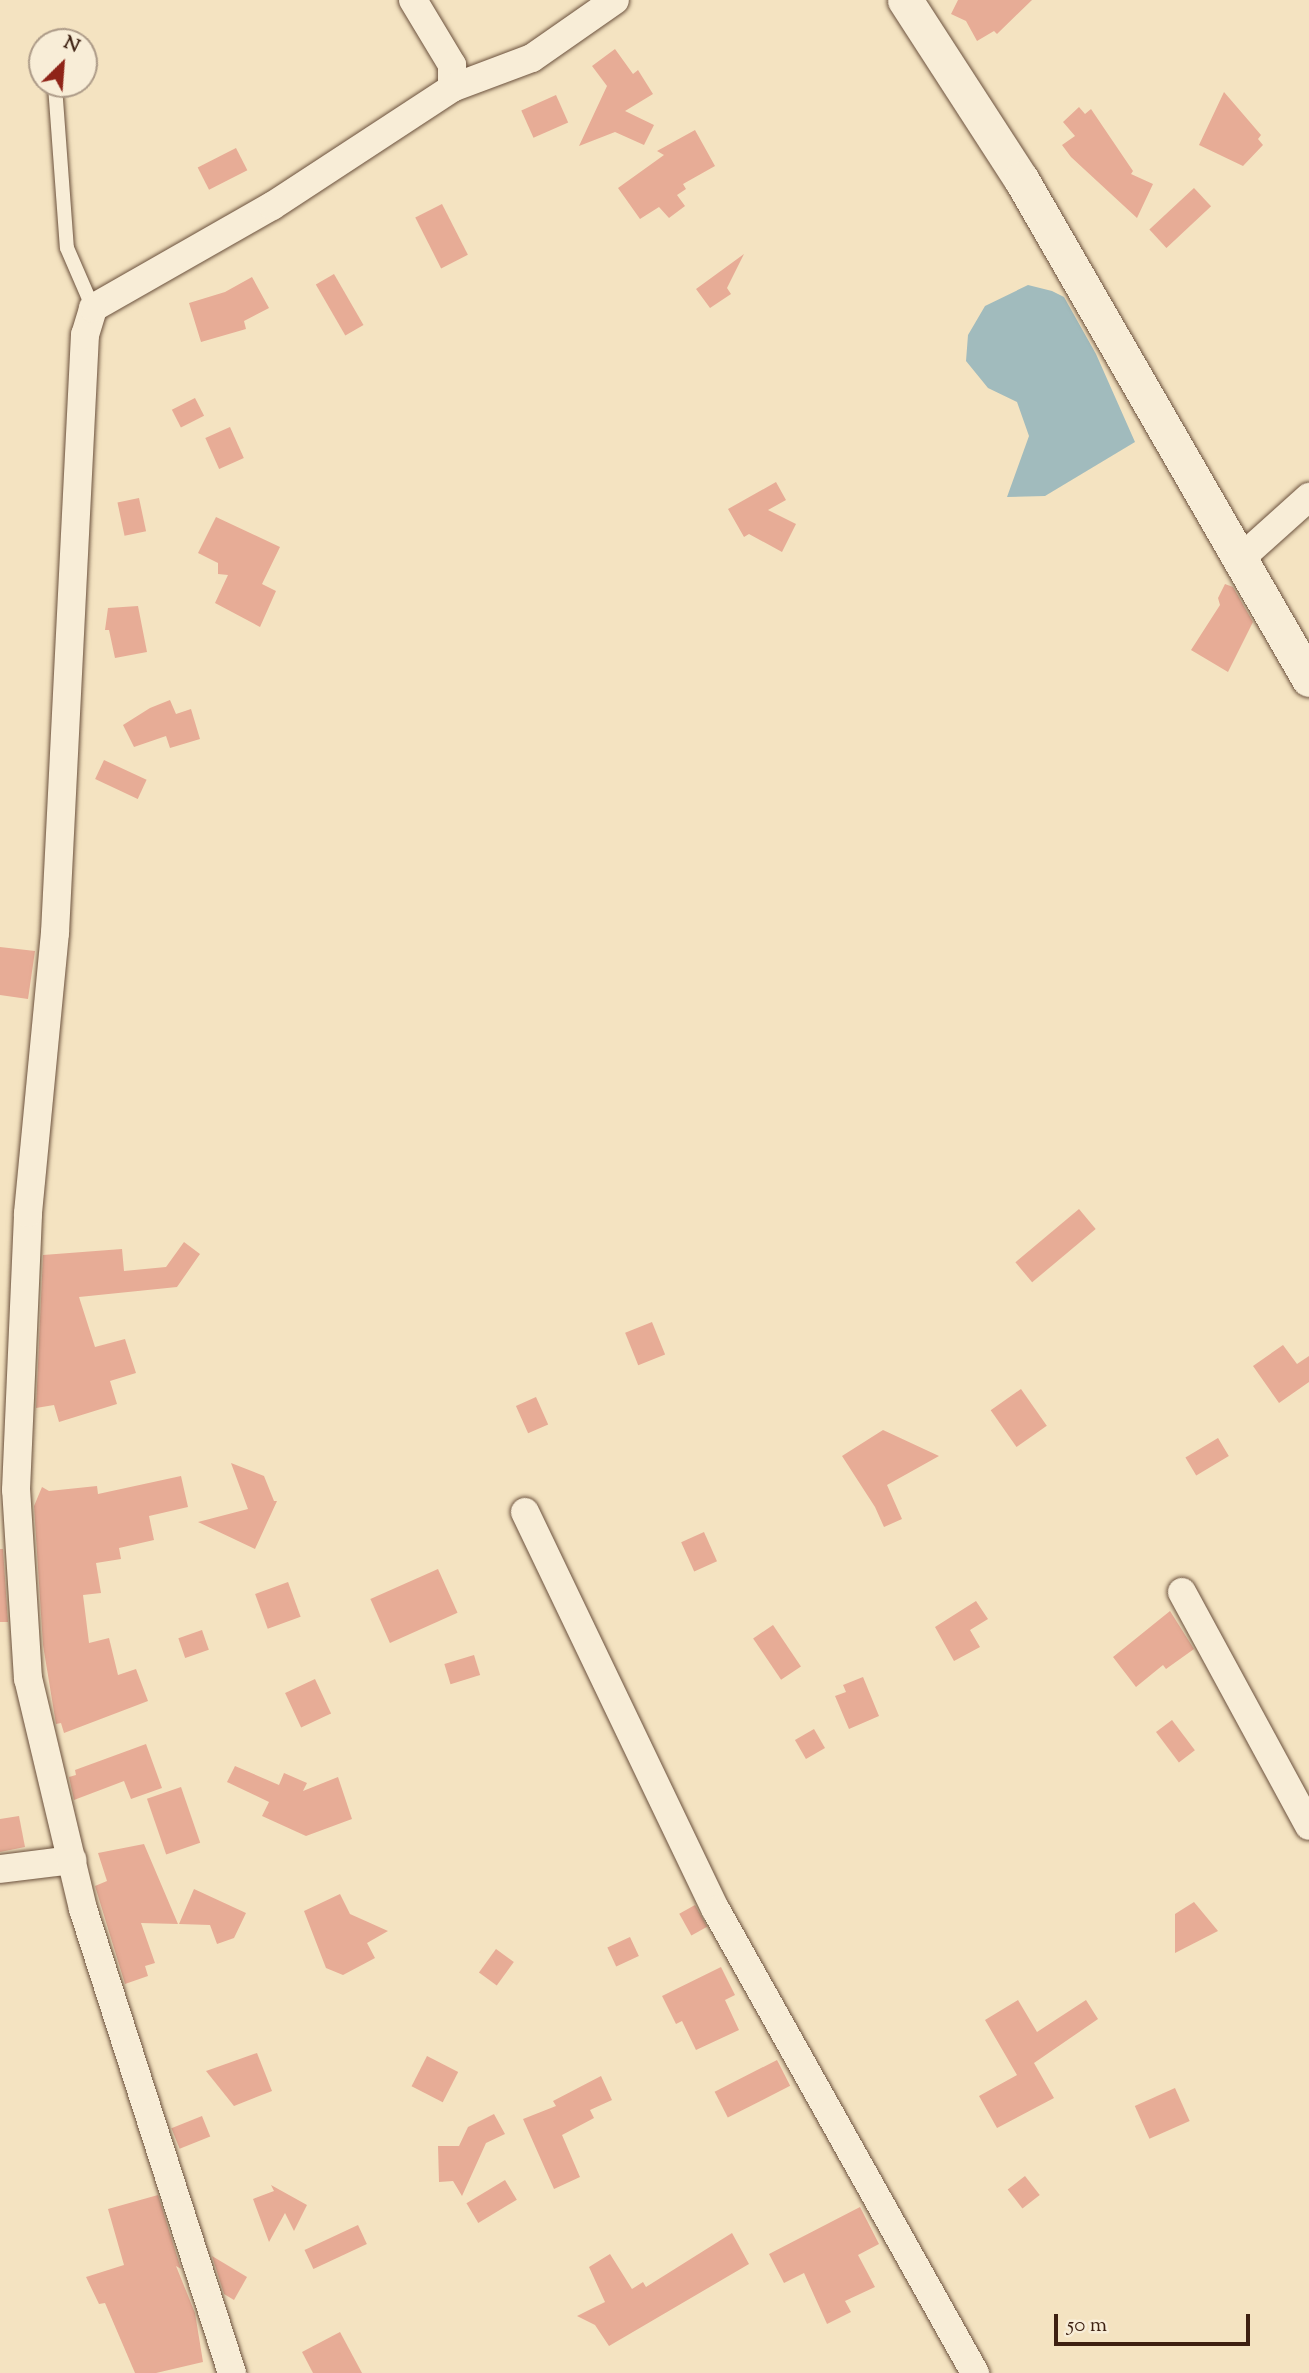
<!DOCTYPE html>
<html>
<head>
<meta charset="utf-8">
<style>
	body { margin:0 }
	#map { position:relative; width:1309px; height:2373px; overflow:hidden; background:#f4e3c1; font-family:"Sorts Mill Goudy",serif }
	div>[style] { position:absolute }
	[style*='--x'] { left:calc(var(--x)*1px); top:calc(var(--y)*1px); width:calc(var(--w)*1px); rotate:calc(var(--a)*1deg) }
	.water>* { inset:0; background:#a1bbbd }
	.building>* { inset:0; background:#e7ac96; transform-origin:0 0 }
	.roads { filter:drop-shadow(0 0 2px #6b513d) drop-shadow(0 0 2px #6b513d) }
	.service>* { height:14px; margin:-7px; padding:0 7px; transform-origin:7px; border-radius:7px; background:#f8edd7 }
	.minor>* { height:28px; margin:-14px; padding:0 14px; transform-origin:14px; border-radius:14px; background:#f8edd7 }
	.tertiary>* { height:35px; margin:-17.5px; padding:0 17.5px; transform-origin:17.5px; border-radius:17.5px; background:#f8edd7 }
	span { translate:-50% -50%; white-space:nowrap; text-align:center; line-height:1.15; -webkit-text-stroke:6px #f8edd7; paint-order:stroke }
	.north { position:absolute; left:28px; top:28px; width:70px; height:70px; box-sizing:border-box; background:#f8edd7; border:2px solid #ad9b88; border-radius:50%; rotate:25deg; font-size:19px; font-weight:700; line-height:28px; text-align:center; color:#3d2011 }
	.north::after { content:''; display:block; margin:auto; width:24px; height:32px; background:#8f2418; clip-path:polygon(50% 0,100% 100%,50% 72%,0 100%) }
	.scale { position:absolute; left:1054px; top:2314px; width:196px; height:32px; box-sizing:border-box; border:4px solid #3d2011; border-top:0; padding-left:9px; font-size:21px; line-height:24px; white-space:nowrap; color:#3d2011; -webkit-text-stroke:5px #f8edd7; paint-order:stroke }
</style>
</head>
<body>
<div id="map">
	<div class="water">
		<div style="clip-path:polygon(1028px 285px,1052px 291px,1064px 297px,1096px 354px,1135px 442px,1045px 496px,1007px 497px,1029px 436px,1017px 402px,988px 388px,966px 361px,968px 335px,985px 306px)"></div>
	</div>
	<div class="building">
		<div style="clip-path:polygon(958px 0,1032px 0,997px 34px,994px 31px,977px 41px,966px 21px,951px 14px)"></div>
		<div style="clip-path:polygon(615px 49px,633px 74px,638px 70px,653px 94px,625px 111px,654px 125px,644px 145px,615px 132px,579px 146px,607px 86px,592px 66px)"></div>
		<div style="clip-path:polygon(1224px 92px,1261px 135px,1258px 139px,1263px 145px,1243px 166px,1199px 145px)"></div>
		<div style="left:556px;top:95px;width:30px;height:38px;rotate:66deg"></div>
		<div style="clip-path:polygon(1079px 107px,1085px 114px,1091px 109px,1133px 171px,1131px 174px,1153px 184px,1137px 218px,1071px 157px,1062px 145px,1075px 136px,1063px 122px)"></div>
		<div style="clip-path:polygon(695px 130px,715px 166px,683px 184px,686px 189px,677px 195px,685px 206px,669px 218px,659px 207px,640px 219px,618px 188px,664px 155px,657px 151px)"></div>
		<div style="left:236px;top:148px;width:25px;height:43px;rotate:63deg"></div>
		<div style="left:1194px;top:188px;width:25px;height:61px;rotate:47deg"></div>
		<div style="left:442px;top:204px;width:57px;height:30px;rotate:63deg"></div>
		<div style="clip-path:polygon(744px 254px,727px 288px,731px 294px,710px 308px,696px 289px)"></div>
		<div style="left:334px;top:274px;width:59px;height:21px;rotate:60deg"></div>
		<div style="clip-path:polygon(252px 277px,269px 308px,244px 321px,246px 329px,201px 342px,189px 303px,225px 292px)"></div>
		<div style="left:195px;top:398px;width:20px;height:26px;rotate:63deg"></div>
		<div style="left:230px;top:427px;width:34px;height:27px;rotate:66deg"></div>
		<div style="clip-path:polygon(776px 482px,786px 500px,768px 510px,796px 524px,782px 552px,749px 534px,744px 537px,728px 509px)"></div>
		<div style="left:139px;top:498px;width:34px;height:22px;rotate:78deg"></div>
		<div style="clip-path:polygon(216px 517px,280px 547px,262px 584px,276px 591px,260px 627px,215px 603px,228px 575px,218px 574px,218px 563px,198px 553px)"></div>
		<div style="clip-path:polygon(1225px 584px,1233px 587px,1253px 622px,1228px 672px,1191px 650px,1220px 605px,1218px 598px)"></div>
		<div style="clip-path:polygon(138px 606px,147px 652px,115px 658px,109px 630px,105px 630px,108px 608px)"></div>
		<div style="clip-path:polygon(170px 700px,176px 714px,191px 709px,200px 739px,170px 748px,166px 736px,134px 747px,123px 725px,150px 708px)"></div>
		<div style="left:104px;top:760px;width:47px;height:21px;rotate:25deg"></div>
		<div style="clip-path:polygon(0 947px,35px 951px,28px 999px,0 995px)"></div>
		<div style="left:1079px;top:1209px;width:26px;height:83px;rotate:50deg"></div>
		<div style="clip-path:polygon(184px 1242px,200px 1254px,177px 1287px,79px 1297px,95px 1347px,125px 1339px,136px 1373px,110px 1381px,117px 1404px,59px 1422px,54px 1405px,36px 1408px,43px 1255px,122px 1249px,124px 1271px,166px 1267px)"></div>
		<div style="left:652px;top:1322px;width:35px;height:29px;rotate:68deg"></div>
		<div style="clip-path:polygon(1283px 1345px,1297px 1364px,1309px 1356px,1309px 1382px,1279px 1403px,1253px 1366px)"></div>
		<div style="left:1021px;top:1389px;width:45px;height:37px;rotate:55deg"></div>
		<div style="left:536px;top:1397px;width:30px;height:22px;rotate:66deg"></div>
		<div style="clip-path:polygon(883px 1430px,939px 1456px,887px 1485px,902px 1519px,884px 1527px,875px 1507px,842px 1456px)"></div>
		<div style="left:1218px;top:1438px;width:21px;height:38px;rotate:59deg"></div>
		<div style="clip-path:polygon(231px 1463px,264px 1476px,274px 1501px,277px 1501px,255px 1549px,198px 1522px,248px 1509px)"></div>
		<div style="clip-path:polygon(181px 1476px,188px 1507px,149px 1516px,154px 1540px,119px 1548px,121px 1559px,96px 1563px,101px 1593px,83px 1595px,89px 1643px,109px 1638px,118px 1675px,136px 1669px,148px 1701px,64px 1733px,61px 1723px,56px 1724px,43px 1645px,34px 1506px,42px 1487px,49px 1491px,97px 1486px,98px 1494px)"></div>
		<div style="left:704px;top:1532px;width:32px;height:25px;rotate:66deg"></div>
		<div style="clip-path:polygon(0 1549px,3px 1549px,8px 1622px,0 1622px)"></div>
		<div style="left:438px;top:1569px;width:48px;height:74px;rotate:66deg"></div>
		<div style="left:288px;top:1582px;width:37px;height:35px;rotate:70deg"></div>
		<div style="clip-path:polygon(976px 1601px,988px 1619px,970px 1630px,980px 1647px,954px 1661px,935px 1627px)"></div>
		<div style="clip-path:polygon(1170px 1611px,1194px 1649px,1166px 1669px,1163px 1665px,1136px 1687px,1113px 1657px)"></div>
		<div style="left:773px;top:1625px;width:50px;height:24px;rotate:56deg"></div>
		<div style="left:202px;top:1630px;width:21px;height:25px;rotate:71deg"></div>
		<div style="left:474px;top:1655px;width:21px;height:31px;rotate:73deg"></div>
		<div style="clip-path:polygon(863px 1677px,879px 1716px,849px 1729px,835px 1696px,846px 1692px,843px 1685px)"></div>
		<div style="left:315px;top:1679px;width:38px;height:33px;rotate:65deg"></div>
		<div style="left:1172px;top:1720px;width:38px;height:20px;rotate:53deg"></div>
		<div style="left:814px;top:1729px;width:22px;height:22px;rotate:60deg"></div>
		<div style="clip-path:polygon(146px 1744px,162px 1788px,131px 1799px,124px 1781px,74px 1800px,69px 1777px,76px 1775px,75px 1770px)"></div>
		<div style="clip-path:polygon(235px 1766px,279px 1785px,284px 1773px,307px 1783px,303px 1791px,338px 1777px,352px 1819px,306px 1836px,262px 1816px,269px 1802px,227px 1782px)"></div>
		<div style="left:181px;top:1787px;width:59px;height:36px;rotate:71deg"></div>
		<div style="clip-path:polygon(19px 1816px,25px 1847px,0 1852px,0 1819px)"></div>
		<div style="clip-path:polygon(144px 1844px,178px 1924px,141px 1923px,155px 1963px,145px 1966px,148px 1976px,125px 1984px,95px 1886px,107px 1881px,98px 1853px)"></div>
		<div style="clip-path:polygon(194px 1889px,246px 1913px,234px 1938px,217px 1944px,210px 1925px,179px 1924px)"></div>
		<div style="clip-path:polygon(340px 1894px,350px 1914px,388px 1931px,367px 1943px,375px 1958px,343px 1975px,326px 1968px,304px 1911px)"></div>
		<div style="clip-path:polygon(1194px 1902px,1218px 1931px,1175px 1953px,1175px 1914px)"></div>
		<div style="left:695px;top:1905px;width:25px;height:18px;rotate:61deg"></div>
		<div style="left:630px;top:1937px;width:21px;height:25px;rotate:65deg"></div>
		<div style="left:496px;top:1949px;width:22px;height:29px;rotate:36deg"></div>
		<div style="clip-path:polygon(721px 1967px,735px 1995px,725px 2000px,739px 2030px,696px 2050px,682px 2021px,676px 2024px,662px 1996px)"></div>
		<div style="clip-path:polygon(1018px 2000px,1037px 2032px,1086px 2000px,1098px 2019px,1034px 2063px,1054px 2098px,997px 2128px,979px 2096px,1017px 2075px,985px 2020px)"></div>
		<div style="clip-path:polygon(257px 2053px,272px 2091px,234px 2106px,206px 2071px)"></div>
		<div style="left:427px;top:2056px;width:35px;height:34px;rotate:27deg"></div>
		<div style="left:777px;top:2060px;width:29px;height:70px;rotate:63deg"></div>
		<div style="clip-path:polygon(601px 2076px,612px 2100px,590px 2110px,594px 2118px,562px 2135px,580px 2177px,554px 2189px,523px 2119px,556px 2106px,553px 2101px)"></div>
		<div style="left:1175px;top:2088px;width:36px;height:44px;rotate:66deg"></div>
		<div style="clip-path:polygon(494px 2114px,505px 2134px,486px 2143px,462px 2196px,453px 2181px,439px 2182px,438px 2146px,459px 2146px,468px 2127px)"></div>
		<div style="left:202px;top:2116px;width:22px;height:33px;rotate:68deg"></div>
		<div style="left:1025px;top:2176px;width:24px;height:22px;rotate:52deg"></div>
		<div style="left:505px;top:2180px;width:23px;height:45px;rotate:59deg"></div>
		<div style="clip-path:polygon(271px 2185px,307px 2205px,294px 2231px,285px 2213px,269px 2242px,253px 2199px,274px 2191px)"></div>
		<div style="clip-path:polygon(158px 2195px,181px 2269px,176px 2266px,195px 2313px,203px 2362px,156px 2373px,135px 2373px,105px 2303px,99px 2304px,86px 2277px,124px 2265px,108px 2209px)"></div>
		<div style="clip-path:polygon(860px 2207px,879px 2244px,858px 2255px,875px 2287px,845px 2301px,851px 2312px,827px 2324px,804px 2273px,784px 2283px,769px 2254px)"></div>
		<div style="left:358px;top:2225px;width:21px;height:59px;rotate:65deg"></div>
		<div style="clip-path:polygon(732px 2233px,749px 2264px,609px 2346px,595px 2325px,577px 2316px,605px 2302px,589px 2267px,610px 2254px,632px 2289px,643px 2282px,646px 2287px)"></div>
		<div style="clip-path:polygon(212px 2256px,247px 2277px,234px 2300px,224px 2294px)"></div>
		<div style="clip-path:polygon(340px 2332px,362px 2373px,313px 2373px,302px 2352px)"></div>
	</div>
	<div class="roads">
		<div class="service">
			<div style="--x:55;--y:86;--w:162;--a:85.8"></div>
			<div style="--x:67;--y:248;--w:65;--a:66.6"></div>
		</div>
		<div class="minor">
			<div style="--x:413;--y:0;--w:76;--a:59"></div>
			<div style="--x:452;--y:65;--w:23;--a:90"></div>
			<div style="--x:1240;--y:559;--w:93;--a:-41.9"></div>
			<div style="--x:525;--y:1512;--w:441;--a:64.4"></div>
			<div style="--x:716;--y:1910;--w:531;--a:60.78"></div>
			<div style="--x:1182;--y:1592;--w:266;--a:61.5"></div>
			<div style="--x:0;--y:1869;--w:73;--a:-7.1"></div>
			<div style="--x:232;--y:2373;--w:487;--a:-107.8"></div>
			<div style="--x:83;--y:1909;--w:236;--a:-103.4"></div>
			<div style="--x:28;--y:1679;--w:189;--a:-93.6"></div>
			<div style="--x:16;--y:1490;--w:277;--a:-87.5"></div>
			<div style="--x:28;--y:1213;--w:281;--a:-84.5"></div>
			<div style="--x:55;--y:933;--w:599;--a:-87.13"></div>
			<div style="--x:85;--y:335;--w:28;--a:-73"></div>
			<div style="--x:93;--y:308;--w:206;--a:-29.7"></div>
			<div style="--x:272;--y:206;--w:215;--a:-33.2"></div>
			<div style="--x:452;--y:88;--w:85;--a:-20.6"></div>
			<div style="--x:532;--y:58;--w:101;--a:-34.9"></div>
		</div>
		<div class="tertiary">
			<div style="--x:905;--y:0;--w:213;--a:57.1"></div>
			<div style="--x:1021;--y:179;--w:577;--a:60.06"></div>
		</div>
	</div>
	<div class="north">N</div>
	<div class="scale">50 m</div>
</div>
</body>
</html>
